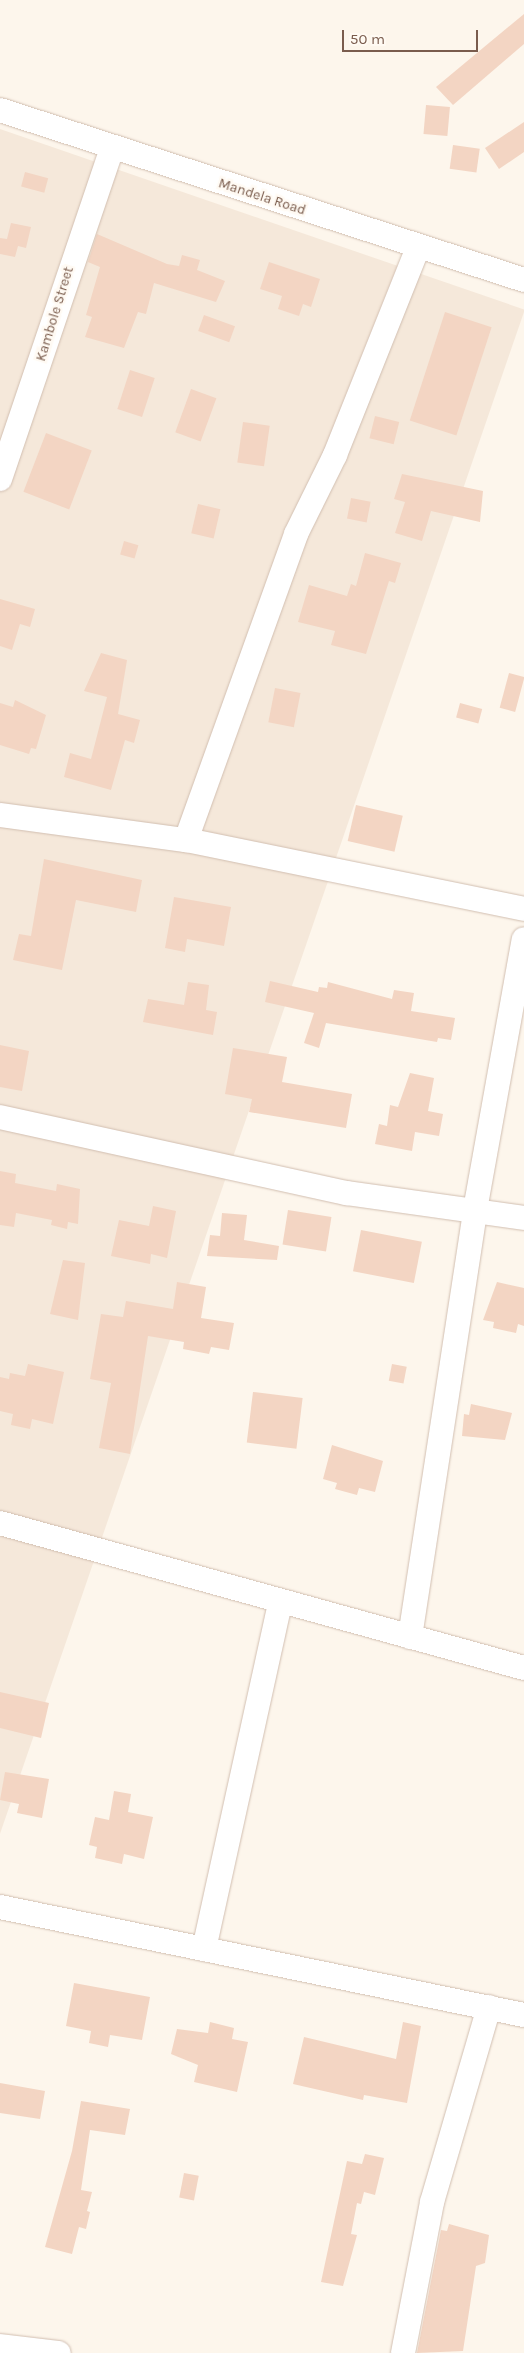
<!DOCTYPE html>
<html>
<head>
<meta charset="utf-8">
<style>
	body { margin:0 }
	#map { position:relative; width:524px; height:2353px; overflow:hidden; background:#fdf6ec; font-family:Karla,sans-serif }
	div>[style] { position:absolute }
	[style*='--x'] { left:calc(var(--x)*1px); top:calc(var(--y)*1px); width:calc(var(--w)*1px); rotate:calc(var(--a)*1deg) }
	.residential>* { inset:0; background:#f5e8da; transform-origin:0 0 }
	.building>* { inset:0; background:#f3d5c3; transform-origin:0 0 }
	.roads { filter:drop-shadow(0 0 1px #d1beb0) drop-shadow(0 0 1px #d1beb0) }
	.minor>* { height:24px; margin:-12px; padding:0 12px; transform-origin:12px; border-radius:12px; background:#fff }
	span { translate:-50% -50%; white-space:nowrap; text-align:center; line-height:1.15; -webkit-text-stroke:5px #fffaf3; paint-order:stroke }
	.street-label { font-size:14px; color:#7a5c4d }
	.scale { position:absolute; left:342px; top:30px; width:136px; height:22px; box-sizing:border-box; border:2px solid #7a5c4d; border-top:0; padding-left:6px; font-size:15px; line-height:18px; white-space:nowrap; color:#7a5c4d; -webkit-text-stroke:4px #fffaf3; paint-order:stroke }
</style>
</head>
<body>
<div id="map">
	<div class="residential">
		<div style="left:0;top:129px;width:555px;height:2224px;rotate:19deg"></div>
	</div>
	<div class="building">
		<div style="clip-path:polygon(524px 14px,524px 44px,453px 105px,436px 87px)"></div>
		<div style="left:426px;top:105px;width:24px;height:29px;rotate:5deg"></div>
		<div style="clip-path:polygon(524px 122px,524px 152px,499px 169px,485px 148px)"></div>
		<div style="left:453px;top:145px;width:27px;height:24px;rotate:8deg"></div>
		<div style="left:25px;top:172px;width:24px;height:15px;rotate:15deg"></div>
		<div style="clip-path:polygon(11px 223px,31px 227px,26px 248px,18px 246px,15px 257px,0 254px,0 238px,7px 239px)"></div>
		<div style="clip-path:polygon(97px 234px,167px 264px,179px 266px,182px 255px,200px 260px,197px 270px,225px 281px,216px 302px,154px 283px,146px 314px,138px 312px,124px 348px,85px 337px,92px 317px,86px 315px,100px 267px,88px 262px)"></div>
		<div style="clip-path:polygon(269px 262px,320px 279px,311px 307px,303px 304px,299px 316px,278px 309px,282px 296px,260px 289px)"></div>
		<div style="left:445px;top:312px;width:49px;height:114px;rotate:18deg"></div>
		<div style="left:204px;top:315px;width:33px;height:17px;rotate:20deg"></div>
		<div style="left:130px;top:370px;width:26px;height:41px;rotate:18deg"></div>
		<div style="left:191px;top:389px;width:27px;height:46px;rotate:20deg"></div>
		<div style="left:375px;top:416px;width:25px;height:23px;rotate:14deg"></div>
		<div style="left:243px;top:422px;width:27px;height:41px;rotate:8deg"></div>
		<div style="left:46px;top:433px;width:49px;height:63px;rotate:21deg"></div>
		<div style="clip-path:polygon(402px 474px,483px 491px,480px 522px,431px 511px,422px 541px,395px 533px,405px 502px,394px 499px)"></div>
		<div style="left:351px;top:498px;width:20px;height:21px;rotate:11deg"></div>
		<div style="left:198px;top:504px;width:23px;height:30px;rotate:13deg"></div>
		<div style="left:124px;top:541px;width:15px;height:14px;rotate:16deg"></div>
		<div style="clip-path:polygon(365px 553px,401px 563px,395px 583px,389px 581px,366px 654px,331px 645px,335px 631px,298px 622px,309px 585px,347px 596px,351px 584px,356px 586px)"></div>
		<div style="clip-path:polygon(0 599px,35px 609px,30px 627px,20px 624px,12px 650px,0 646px)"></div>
		<div style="clip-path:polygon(101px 653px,127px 660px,118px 714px,140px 720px,134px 743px,125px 740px,111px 790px,64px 777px,70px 753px,91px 759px,107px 697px,84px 691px)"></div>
		<div style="left:509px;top:673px;width:16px;height:36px;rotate:15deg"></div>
		<div style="left:275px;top:688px;width:26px;height:35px;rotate:11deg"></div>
		<div style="clip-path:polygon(15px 700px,46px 715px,36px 749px,31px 748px,29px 754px,0 745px,0 703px,13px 707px)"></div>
		<div style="left:460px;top:703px;width:23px;height:15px;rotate:15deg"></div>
		<div style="left:356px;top:805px;width:48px;height:37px;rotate:13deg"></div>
		<div style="clip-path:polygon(44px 859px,142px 880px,136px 912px,76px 900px,62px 970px,13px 960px,19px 934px,31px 936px)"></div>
		<div style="clip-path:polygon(174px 897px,231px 907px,224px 946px,187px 939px,185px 952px,165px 948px)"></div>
		<div style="clip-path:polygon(270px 981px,318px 992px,319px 987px,327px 988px,328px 982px,392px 999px,394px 990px,414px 993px,411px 1011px,455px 1018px,451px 1040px,438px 1038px,437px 1042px,326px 1023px,319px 1048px,304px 1043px,314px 1013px,265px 1002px)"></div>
		<div style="clip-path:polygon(188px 982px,209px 985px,206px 1010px,217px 1012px,213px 1035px,143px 1022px,148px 999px,184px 1005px)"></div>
		<div style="clip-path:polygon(0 1045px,29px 1051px,22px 1091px,0 1087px)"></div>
		<div style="clip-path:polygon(233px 1048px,287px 1057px,282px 1082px,352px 1094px,346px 1128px,249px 1112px,252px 1099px,225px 1094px)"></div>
		<div style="clip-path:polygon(410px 1073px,434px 1078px,428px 1111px,443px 1114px,439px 1136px,415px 1132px,412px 1151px,375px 1144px,379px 1124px,387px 1126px,390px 1105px,398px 1107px)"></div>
		<div style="clip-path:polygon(0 1171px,16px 1174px,15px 1183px,56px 1191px,57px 1184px,80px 1189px,78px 1224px,68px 1222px,67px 1229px,51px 1225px,52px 1220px,16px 1213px,14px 1227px,0 1225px)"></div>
		<div style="clip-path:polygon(153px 1206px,176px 1211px,167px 1258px,151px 1254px,150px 1264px,111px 1256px,119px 1220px,149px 1226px)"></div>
		<div style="left:288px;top:1210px;width:44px;height:35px;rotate:9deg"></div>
		<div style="clip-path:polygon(222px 1213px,247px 1215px,244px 1240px,279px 1246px,277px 1260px,207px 1256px,210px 1235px,220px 1236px)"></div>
		<div style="left:361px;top:1230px;width:62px;height:42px;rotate:11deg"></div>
		<div style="clip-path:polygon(63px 1260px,85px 1263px,78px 1320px,50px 1314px)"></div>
		<div style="clip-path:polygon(177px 1282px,206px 1287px,201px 1318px,234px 1323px,229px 1350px,211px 1347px,209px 1354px,183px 1349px,184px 1342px,148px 1336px,130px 1454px,99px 1448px,111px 1383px,90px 1379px,101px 1314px,123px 1317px,126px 1301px,173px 1309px)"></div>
		<div style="clip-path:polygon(497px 1282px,524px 1288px,524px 1326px,518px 1324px,516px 1333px,493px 1328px,494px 1322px,483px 1320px)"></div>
		<div style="clip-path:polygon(28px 1364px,64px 1372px,53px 1424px,32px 1419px,30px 1429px,11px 1425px,13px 1414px,0 1411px,0 1377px,9px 1379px,10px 1373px,25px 1376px)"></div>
		<div style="left:392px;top:1364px;width:15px;height:17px;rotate:11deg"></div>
		<div style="left:253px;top:1392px;width:50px;height:51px;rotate:7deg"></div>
		<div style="clip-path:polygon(471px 1404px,512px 1413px,505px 1440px,462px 1436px,464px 1414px,469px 1415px)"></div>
		<div style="clip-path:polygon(332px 1445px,383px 1461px,375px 1492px,359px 1488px,357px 1495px,335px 1489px,337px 1483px,323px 1479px)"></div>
		<div style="clip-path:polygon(0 1692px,49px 1703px,41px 1738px,0 1728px)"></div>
		<div style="clip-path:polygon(5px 1772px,49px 1779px,42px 1818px,17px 1813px,19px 1804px,0 1800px)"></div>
		<div style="clip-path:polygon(114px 1791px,131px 1794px,128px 1812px,153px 1817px,144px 1859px,124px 1854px,122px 1864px,95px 1858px,97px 1847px,89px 1845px,95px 1817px,109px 1820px)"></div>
		<div style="clip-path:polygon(74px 1983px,150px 1997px,142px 2040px,110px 2035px,108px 2047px,89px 2043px,91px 2031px,66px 2026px)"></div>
		<div style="clip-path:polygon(210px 2022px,234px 2028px,232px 2039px,248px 2042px,237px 2092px,194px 2082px,198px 2065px,171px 2054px,177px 2029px,208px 2033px)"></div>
		<div style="clip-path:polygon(403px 2022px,421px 2026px,407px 2103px,364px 2095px,363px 2100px,293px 2084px,304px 2037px,396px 2059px)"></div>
		<div style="clip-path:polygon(0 2083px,45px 2091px,40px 2119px,0 2113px)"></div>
		<div style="clip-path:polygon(81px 2101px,130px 2109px,125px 2135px,90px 2130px,81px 2190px,92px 2192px,87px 2211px,90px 2212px,86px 2229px,79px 2227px,72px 2254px,45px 2247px,72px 2151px)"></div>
		<div style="clip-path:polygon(365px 2154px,384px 2158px,375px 2195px,364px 2192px,361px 2204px,357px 2203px,351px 2234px,357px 2235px,343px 2286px,321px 2282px,347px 2161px,362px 2164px)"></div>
		<div style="left:184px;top:2173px;width:15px;height:25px;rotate:11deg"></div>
		<div style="clip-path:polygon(449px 2224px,489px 2235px,485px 2263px,476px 2266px,463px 2351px,417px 2353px,441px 2230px,447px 2231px)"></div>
	</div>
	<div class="roads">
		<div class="minor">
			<div style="--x:0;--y:110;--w:551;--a:17.97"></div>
			<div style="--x:0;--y:479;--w:349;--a:-71.3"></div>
			<div style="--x:0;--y:815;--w:188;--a:7.7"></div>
			<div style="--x:186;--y:840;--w:345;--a:11.5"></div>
			<div style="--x:186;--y:840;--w:325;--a:-70.2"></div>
			<div style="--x:296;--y:534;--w:88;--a:-63.7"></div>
			<div style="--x:335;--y:455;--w:224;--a:-68.2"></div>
			<div style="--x:0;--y:1117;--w:355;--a:12.4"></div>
			<div style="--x:347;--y:1193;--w:179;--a:8"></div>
			<div style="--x:0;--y:1523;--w:544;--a:15.47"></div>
			<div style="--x:410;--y:1637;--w:432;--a:-81.3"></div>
			<div style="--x:475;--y:1210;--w:275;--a:-79.8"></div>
			<div style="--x:0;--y:1907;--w:535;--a:11.65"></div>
			<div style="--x:204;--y:1949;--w:354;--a:-77.6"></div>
			<div style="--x:0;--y:2346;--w:59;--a:6.8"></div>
			<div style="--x:403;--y:2353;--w:154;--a:-79.1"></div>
			<div style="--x:432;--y:2202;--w:203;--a:-73.7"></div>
		</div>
	</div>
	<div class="street-label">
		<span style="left:262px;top:197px;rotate:18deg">Mandela Road</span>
		<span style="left:55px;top:314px;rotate:-73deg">Kambole Street</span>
	</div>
	<div class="scale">50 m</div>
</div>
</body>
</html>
